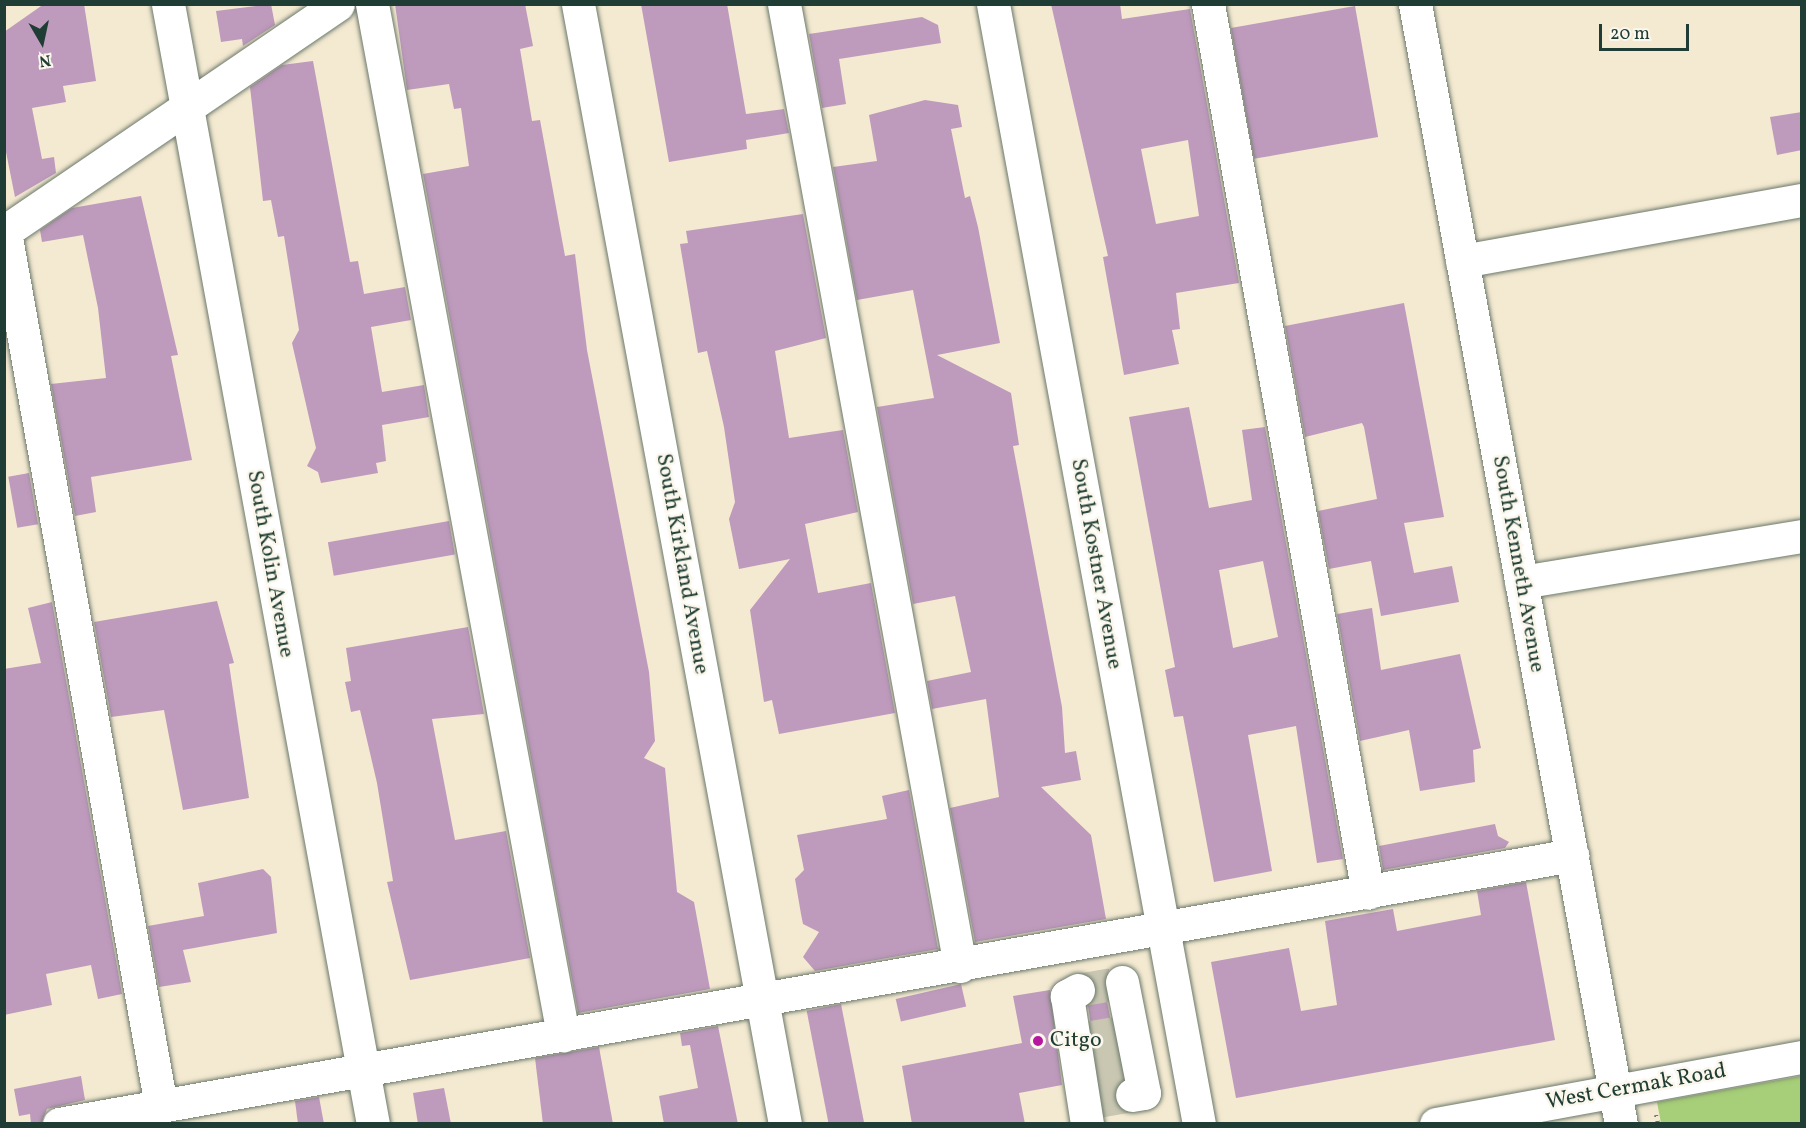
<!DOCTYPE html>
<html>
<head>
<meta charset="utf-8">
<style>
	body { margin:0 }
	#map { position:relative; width:1806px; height:1128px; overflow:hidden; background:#f4e9d1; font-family:Vollkorn,serif }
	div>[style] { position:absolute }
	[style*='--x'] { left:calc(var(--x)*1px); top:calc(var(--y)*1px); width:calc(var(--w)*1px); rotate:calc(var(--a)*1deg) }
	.green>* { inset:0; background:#a7ce78 }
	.building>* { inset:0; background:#be9abc; transform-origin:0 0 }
	.minor-tunnel>* { height:33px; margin-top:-16.5px; transform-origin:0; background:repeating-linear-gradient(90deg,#c9c7b2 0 33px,transparent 0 49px) }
	.path>* { height:4px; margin-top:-2px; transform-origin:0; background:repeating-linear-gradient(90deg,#6a796b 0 1.5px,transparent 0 6px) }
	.roads { filter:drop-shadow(0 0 2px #6a796b) drop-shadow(0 0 2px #6a796b) }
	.minor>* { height:33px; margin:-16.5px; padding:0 16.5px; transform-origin:16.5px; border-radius:16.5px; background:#fff }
	.major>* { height:33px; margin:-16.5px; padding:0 16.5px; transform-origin:16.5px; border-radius:16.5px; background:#fff }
	.dots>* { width:16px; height:16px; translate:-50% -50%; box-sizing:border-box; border:3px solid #fbf7ec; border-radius:50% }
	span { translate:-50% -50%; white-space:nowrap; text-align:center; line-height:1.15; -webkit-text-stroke:5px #fbf7ec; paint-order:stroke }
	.street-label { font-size:22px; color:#1f3d34 }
	.poi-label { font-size:22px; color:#1f3d34 }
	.left { translate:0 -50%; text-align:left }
	.frame { position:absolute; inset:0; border:6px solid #1f3d34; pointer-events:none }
	.north { position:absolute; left:12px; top:12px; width:60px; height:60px; -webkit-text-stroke:4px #fbf7ec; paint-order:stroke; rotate:171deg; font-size:16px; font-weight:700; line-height:24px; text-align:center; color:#1f3d34 }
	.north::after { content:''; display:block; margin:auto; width:21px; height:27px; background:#1f3d34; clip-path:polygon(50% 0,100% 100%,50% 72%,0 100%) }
	.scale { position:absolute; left:1599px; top:24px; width:90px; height:27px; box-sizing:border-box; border:3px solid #1f3d34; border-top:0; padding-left:8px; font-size:18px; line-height:21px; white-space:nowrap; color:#1f3d34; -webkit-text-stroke:4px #fbf7ec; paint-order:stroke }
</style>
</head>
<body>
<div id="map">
	<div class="green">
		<div style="clip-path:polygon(1801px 1076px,1801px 1123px,1661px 1123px,1657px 1102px)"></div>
	</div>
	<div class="building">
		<div style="clip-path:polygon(44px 4px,84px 4px,96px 81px,63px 86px,66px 102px,32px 108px,42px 159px,54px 157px,56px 173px,15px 197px,4px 142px,4px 32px)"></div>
		<div style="clip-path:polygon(271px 4px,275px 25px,243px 46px,242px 39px,221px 42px,216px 11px)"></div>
		<div style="clip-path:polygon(395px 4px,525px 4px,533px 46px,520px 49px,532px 121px,540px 120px,565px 256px,575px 254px,587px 350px,649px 672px,655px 741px,644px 758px,665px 768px,677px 892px,694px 902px,710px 989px,578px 1013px,423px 174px,469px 166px,461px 108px,454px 109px,449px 84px,407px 90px)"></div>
		<div style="clip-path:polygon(641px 4px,727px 4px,746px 114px,784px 109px,789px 133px,746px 140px,747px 149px,669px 162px)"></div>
		<div style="clip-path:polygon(evenodd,1051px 4px,1120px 4px,1122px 19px,1190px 9px,1239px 283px,1176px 293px,1180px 329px,1172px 330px,1179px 364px,1124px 375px,1103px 257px,1108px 256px,1051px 4px,1188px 140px,1199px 216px,1156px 224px,1141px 149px,1188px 140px)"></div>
		<div style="left:1355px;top:6px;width:133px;height:126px;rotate:80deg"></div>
		<div style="clip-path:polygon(922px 17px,938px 25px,941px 43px,839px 59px,846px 104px,822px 108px,809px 34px)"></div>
		<div style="clip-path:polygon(313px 61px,350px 262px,358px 261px,364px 294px,405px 287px,411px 320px,371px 327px,382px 392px,424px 385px,429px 417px,382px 425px,386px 461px,376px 463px,378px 473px,321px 483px,318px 472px,307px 466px,316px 448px,292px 343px,299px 330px,284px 236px,278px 237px,271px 200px,263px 201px,250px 87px,282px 65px)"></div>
		<div style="clip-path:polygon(925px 100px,958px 105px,962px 127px,951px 129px,965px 198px,970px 196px,978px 227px,1000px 343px,937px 355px,1011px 393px,1019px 445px,1013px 446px,1062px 707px,1065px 753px,1076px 751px,1081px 780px,1041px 787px,1091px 835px,1106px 919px,975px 942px,950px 808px,999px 797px,986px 699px,932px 709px,927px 681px,971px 672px,955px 596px,913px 604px,877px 407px,934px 398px,913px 290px,857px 300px,833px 167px,877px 161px,869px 115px)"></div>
		<div style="clip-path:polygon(1802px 112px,1802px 150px,1777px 155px,1770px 117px)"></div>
		<div style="clip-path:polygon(141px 196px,178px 355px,171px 356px,192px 460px,91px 477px,96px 512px,75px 516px,51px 384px,106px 378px,98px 308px,83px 235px,42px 242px,40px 230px,72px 208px)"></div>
		<div style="clip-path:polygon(803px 214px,826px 338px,775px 351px,789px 438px,843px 430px,858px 512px,805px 524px,818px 593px,871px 583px,895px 713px,779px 734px,772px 700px,764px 702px,750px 610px,790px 559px,739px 569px,729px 519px,735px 502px,724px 427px,707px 351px,698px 353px,680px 244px,688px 243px,686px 231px)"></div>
		<div style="clip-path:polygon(1404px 303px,1444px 517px,1404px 523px,1414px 573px,1452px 566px,1459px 602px,1381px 616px,1371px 561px,1329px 569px,1318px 511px,1377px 499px,1364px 427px,1362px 423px,1305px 437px,1285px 326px)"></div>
		<div style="clip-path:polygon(evenodd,1189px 407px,1209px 508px,1252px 500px,1242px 430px,1265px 427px,1343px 859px,1317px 863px,1296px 726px,1248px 735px,1272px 871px,1214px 882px,1183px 716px,1174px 717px,1165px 670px,1175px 667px,1129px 417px,1189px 407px,1263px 561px,1278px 637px,1233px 648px,1219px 570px,1263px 561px)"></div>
		<div style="left:29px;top:473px;width:52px;height:21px;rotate:80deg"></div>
		<div style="left:449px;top:521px;width:34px;height:123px;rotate:80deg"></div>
		<div style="clip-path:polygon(217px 601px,234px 663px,229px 664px,249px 798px,183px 810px,164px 710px,111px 717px,94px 622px)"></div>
		<div style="clip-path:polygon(52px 602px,122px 994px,98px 999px,91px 965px,46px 974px,52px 1005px,4px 1015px,4px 669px,41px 663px,28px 608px)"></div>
		<div style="clip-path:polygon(1372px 608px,1381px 670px,1460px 654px,1481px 748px,1473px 750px,1475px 782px,1420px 791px,1409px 730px,1360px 741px,1337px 614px)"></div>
		<div style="clip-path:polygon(468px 627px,484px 714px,432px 719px,455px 840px,506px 831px,530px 958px,410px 980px,387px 882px,393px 881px,377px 783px,360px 710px,351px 712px,345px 682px,351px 681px,346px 648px)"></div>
		<div style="clip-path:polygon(909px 790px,938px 949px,815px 971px,803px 957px,819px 932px,803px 924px,801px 914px,795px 879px,804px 870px,797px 835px,887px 819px,882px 796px)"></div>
		<div style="clip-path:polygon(1495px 824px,1498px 836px,1509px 842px,1505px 848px,1383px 870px,1379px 846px)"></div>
		<div style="clip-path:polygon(263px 869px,271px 877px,277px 933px,183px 950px,191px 982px,159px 987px,148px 926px,204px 916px,198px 883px)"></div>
		<div style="clip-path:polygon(1526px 882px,1555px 1040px,1236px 1098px,1211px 962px,1289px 948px,1301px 1011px,1337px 1005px,1325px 921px,1393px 909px,1397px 931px,1481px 915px,1477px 891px)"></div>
		<div style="clip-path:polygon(1109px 969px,1104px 986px,1122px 1079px,1114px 1089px,1117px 1107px,1104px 1109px,1088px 1006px,1097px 990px,1086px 973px)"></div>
		<div style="left:961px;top:984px;width:23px;height:67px;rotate:77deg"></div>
		<div style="clip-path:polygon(1050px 990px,1062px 1085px,1019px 1093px,1025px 1124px,912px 1124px,902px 1066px,1022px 1043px,1013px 996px)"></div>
		<div style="left:841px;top:1004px;width:122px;height:35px;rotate:79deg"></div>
		<div style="clip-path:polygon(718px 1026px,738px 1124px,664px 1124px,659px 1096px,698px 1088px,690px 1045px,682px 1046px,680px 1033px)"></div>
		<div style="clip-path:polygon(599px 1047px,613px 1124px,543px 1124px,535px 1058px)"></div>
		<div style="clip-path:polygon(81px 1076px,85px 1100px,47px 1109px,41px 1124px,31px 1124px,30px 1114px,19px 1116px,14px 1089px)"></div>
		<div style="clip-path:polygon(444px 1088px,451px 1124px,418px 1124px,413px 1093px)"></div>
		<div style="clip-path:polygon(319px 1097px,324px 1124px,298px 1124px,295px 1101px)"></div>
	</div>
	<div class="minor-tunnel">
		<div style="--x:1078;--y:990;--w:35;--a:-10"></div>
		<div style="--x:1086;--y:1038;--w:35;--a:-10"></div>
		<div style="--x:1092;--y:1069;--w:35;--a:-10"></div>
		<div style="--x:1098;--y:1101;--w:35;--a:-10"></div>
	</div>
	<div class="path">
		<div style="--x:1656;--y:1115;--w:9;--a:77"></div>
	</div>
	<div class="roads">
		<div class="minor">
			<div style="--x:168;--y:4;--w:1139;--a:79.63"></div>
			<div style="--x:372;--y:4;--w:1049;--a:79.5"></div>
			<div style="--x:578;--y:4;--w:1139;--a:79.53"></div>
			<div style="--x:784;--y:4;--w:978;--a:79.63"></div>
			<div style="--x:993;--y:4;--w:1139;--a:79.58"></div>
			<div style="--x:1208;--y:4;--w:903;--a:79.8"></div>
			<div style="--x:1415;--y:4;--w:1139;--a:79.58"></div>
			<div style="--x:4;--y:232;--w:404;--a:-34.3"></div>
			<div style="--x:5;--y:232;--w:888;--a:79.88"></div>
			<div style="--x:1462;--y:261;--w:345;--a:-10.2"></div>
			<div style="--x:1521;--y:582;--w:285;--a:-9.3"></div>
			<div style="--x:1122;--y:982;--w:113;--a:78.8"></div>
			<div style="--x:1144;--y:1093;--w:12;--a:171"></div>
			<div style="--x:1078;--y:990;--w:13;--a:151"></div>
			<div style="--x:1067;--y:996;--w:130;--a:81.1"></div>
			<div style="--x:59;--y:1124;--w:1537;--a:-10.08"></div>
		</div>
		<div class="major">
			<div style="--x:1436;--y:1124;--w:372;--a:-10.4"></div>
		</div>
	</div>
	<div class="dots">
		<div style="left:1038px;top:1041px;background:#b5179e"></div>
	</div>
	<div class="street-label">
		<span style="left:270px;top:564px;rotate:80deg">South Kolin Avenue</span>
		<span style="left:682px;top:564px;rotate:80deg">South Kirkland Avenue</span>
		<span style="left:1096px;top:564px;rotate:80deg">South Kostner Avenue</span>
		<span style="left:1518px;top:564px;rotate:80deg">South Kenneth Avenue</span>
		<span style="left:1636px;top:1087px;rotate:-10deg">West Cermak Road</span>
	</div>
	<div class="poi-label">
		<span class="left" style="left:1050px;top:1041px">Citgo</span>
	</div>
	<div class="frame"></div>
	<div class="north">N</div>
	<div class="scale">20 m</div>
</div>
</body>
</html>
